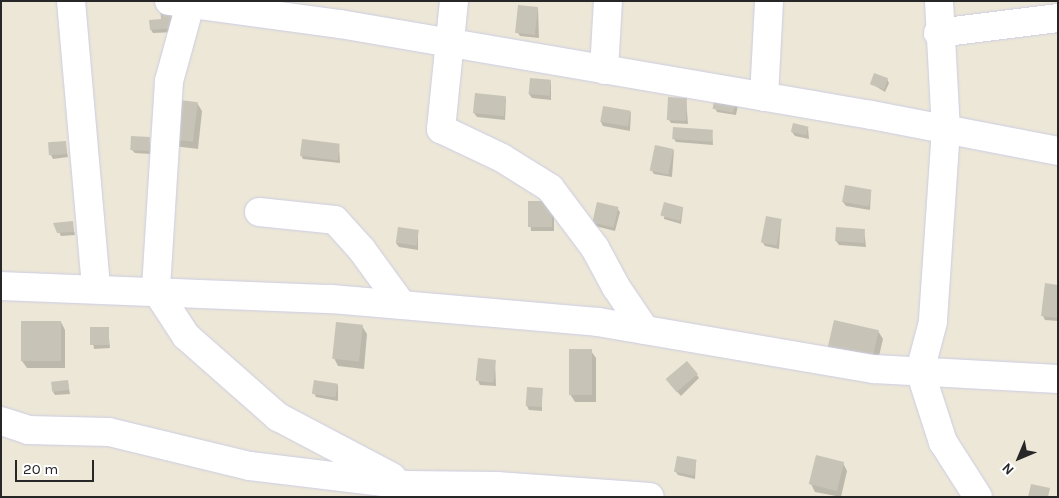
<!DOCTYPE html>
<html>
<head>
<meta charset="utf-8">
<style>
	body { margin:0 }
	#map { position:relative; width:1059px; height:498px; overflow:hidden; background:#ece7d7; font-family:Karla,sans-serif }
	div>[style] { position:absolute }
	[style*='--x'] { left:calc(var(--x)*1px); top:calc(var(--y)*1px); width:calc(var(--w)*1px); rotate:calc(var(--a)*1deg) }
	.shadow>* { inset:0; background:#0003 }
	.building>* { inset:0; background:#c7c4b7; transform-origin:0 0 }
	.roads { filter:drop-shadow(0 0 1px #cccce3) drop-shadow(0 0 1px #cccce3) }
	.minor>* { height:28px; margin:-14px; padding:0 14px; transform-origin:14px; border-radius:14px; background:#fff }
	span { translate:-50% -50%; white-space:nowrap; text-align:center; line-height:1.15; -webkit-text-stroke:4.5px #fff; paint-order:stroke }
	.frame { position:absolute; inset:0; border:2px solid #272727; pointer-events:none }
	.north { position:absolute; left:994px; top:433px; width:50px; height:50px; -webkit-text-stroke:4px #fff; paint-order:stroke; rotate:225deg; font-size:14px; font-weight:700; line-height:20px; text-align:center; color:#272727 }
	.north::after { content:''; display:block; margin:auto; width:18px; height:22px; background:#272727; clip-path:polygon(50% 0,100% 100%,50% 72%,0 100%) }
	.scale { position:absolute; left:15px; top:460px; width:79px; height:22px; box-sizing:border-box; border:2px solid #272727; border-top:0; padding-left:6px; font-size:15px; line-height:18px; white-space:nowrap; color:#272727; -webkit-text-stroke:4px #fff; paint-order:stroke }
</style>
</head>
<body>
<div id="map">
	<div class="shadow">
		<div style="clip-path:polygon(538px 8px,539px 38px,520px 36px,518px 33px)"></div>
		<div style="clip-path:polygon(162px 20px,175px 32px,153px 33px,151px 30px)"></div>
		<div style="clip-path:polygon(887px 79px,889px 83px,885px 92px,872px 84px)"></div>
		<div style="clip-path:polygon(551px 82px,551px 100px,532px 98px,529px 94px)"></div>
		<div style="clip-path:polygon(506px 98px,505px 120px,477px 117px,474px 113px)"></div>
		<div style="clip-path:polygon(686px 99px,688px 124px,671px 123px,669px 120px)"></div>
		<div style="clip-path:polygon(197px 103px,202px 111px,198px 149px,174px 146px)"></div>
		<div style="clip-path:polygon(738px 105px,736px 115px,717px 112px,715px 108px)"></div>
		<div style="clip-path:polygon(631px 112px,630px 131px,603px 126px,601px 122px)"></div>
		<div style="clip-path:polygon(808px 128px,809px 139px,795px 136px,792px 132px)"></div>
		<div style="clip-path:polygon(712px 131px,713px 145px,676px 142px,674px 139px)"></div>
		<div style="clip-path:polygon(149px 138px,151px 154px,135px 153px,132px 150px)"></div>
		<div style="clip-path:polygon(65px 142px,68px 157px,53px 159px,51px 155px)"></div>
		<div style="clip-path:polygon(339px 145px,340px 163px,303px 159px,301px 155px)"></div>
		<div style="clip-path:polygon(674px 150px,672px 177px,654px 174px,652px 171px)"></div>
		<div style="clip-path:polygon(871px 191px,870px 210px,846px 206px,843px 202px)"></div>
		<div style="clip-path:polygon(529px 202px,554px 206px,554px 231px,531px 231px)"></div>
		<div style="clip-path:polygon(665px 203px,683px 208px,681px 224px,664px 219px)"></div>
		<div style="clip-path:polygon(617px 208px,620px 212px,615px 231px,595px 226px,593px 222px)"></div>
		<div style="clip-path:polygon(781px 220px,779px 249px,765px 246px,763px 243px)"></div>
		<div style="clip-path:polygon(72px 222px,75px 235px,61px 236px,59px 232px)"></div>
		<div style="clip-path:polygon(864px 230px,866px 247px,839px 245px,836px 241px)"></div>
		<div style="clip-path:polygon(418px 231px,418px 250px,399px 247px,396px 243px)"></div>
		<div style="clip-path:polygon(1058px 286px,1058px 321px,1045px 320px,1043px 316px)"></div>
		<div style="clip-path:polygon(61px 322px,65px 330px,65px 368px,27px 368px,22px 361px)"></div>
		<div style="clip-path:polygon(362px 326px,367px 334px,364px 369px,338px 366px,334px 358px)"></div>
		<div style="clip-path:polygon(91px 329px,108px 329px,110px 348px,94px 349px)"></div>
		<div style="clip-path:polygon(878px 331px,883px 339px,876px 369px,833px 360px)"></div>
		<div style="clip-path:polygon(591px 351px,596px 358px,596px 402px,575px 402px,570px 394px)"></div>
		<div style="clip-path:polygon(495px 361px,496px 386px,480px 385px,478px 381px)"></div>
		<div style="clip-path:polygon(697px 375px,699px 378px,681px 396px,670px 384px)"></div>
		<div style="clip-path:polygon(68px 382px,70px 394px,55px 395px,53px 392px)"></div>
		<div style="clip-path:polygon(338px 385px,338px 401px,316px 397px,314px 393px)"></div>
		<div style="clip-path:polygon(542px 389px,542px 411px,529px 410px,527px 406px)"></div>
		<div style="clip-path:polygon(696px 461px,695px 479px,678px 475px,675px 471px)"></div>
		<div style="clip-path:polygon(843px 463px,847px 471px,841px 497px,815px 492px,811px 484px)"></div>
	</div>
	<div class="building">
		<div style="left:518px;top:5px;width:20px;height:28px;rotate:6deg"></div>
		<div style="clip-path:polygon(160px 7px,173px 15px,174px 28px,150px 30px,149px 20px,161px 19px)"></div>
		<div style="left:874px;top:73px;width:15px;height:12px;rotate:20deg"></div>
		<div style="left:530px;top:78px;width:21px;height:16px;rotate:5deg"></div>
		<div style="left:475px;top:93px;width:31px;height:20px;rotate:6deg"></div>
		<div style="left:715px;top:96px;width:21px;height:13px;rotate:11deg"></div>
		<div style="left:668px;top:97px;width:19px;height:23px;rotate:3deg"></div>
		<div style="left:172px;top:99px;width:26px;height:40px;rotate:7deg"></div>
		<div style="left:603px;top:106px;width:28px;height:16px;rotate:10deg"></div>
		<div style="left:793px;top:123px;width:16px;height:9px;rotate:14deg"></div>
		<div style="left:673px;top:127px;width:40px;height:12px;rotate:4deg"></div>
		<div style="left:131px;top:136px;width:19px;height:14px;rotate:3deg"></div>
		<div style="left:302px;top:139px;width:38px;height:17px;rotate:7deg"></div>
		<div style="left:66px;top:141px;width:13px;height:18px;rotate:86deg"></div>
		<div style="left:655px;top:145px;width:19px;height:26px;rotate:12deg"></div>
		<div style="left:845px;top:185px;width:27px;height:17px;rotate:10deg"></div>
		<div style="left:528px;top:201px;width:24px;height:26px"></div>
		<div style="left:597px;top:202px;width:22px;height:21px;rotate:13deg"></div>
		<div style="left:664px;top:202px;width:20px;height:14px;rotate:15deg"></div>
		<div style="left:766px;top:216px;width:16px;height:27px;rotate:11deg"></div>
		<div style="clip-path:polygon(73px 221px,74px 232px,57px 233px,53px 223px)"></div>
		<div style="left:398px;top:227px;width:21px;height:16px;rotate:8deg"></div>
		<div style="left:836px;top:227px;width:29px;height:14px;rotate:4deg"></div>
		<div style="clip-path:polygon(1045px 283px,1058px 285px,1058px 318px,1041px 316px)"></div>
		<div style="left:834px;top:320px;width:46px;height:33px;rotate:13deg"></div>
		<div style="left:21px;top:321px;width:40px;height:40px"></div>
		<div style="left:336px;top:322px;width:27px;height:37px;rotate:6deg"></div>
		<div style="left:109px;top:327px;width:18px;height:19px;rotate:90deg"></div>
		<div style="left:569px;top:349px;width:23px;height:46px"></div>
		<div style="left:478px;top:358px;width:18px;height:23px;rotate:6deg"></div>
		<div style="left:687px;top:361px;width:17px;height:28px;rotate:50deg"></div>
		<div style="left:68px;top:380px;width:10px;height:17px;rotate:84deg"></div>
		<div style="left:314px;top:380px;width:24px;height:14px;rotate:9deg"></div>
		<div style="left:527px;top:387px;width:16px;height:19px;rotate:4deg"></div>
		<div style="left:816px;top:455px;width:29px;height:30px;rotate:14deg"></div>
		<div style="left:677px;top:456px;width:20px;height:16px;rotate:11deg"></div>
		<div style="clip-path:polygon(1031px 484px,1050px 488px,1048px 497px,1028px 497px)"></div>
	</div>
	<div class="roads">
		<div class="minor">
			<div style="--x:71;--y:1;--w:287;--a:85"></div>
			<div style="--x:169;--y:1;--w:173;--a:7.7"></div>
			<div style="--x:340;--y:24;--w:539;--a:9.72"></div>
			<div style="--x:871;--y:115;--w:190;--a:10.9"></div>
			<div style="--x:454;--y:1;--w:129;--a:95.8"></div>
			<div style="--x:441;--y:129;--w:68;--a:25.4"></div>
			<div style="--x:502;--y:158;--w:57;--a:32"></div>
			<div style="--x:550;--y:188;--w:75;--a:53.1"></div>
			<div style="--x:595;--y:248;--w:44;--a:61.7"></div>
			<div style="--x:616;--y:287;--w:52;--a:56"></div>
			<div style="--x:939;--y:1;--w:128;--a:86.9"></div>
			<div style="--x:946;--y:129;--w:193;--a:93.9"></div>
			<div style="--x:933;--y:322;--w:51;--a:104.9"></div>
			<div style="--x:920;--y:371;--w:75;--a:72.1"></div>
			<div style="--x:943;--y:442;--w:65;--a:57.5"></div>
			<div style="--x:187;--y:4;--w:8;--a:83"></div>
			<div style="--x:188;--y:12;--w:72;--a:105.4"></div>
			<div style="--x:169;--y:81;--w:209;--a:93.6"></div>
			<div style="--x:156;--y:290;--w:55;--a:56.9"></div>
			<div style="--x:186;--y:336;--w:123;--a:41.4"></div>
			<div style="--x:278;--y:417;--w:129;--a:27.8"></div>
			<div style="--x:938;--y:33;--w:121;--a:-7.1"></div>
			<div style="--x:604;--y:70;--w:69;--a:-86.7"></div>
			<div style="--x:764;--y:97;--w:96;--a:-87"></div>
			<div style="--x:259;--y:212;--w:76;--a:6"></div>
			<div style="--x:335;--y:220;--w:40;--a:48"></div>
			<div style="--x:362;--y:250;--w:68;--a:54"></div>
			<div style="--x:1;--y:286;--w:330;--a:2.3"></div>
			<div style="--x:331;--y:299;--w:268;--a:4.9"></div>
			<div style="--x:598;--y:322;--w:280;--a:9.7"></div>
			<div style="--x:874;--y:369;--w:184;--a:3.1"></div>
			<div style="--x:1;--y:421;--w:28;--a:18"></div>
			<div style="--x:28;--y:430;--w:81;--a:1.4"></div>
			<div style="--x:109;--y:432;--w:145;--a:13.6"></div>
			<div style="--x:250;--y:466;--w:157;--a:6.9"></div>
			<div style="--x:406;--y:485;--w:91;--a:0.6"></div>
			<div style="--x:497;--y:486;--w:153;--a:4.1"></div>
		</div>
	</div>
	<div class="frame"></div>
	<div class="north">N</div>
	<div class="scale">20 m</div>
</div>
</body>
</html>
